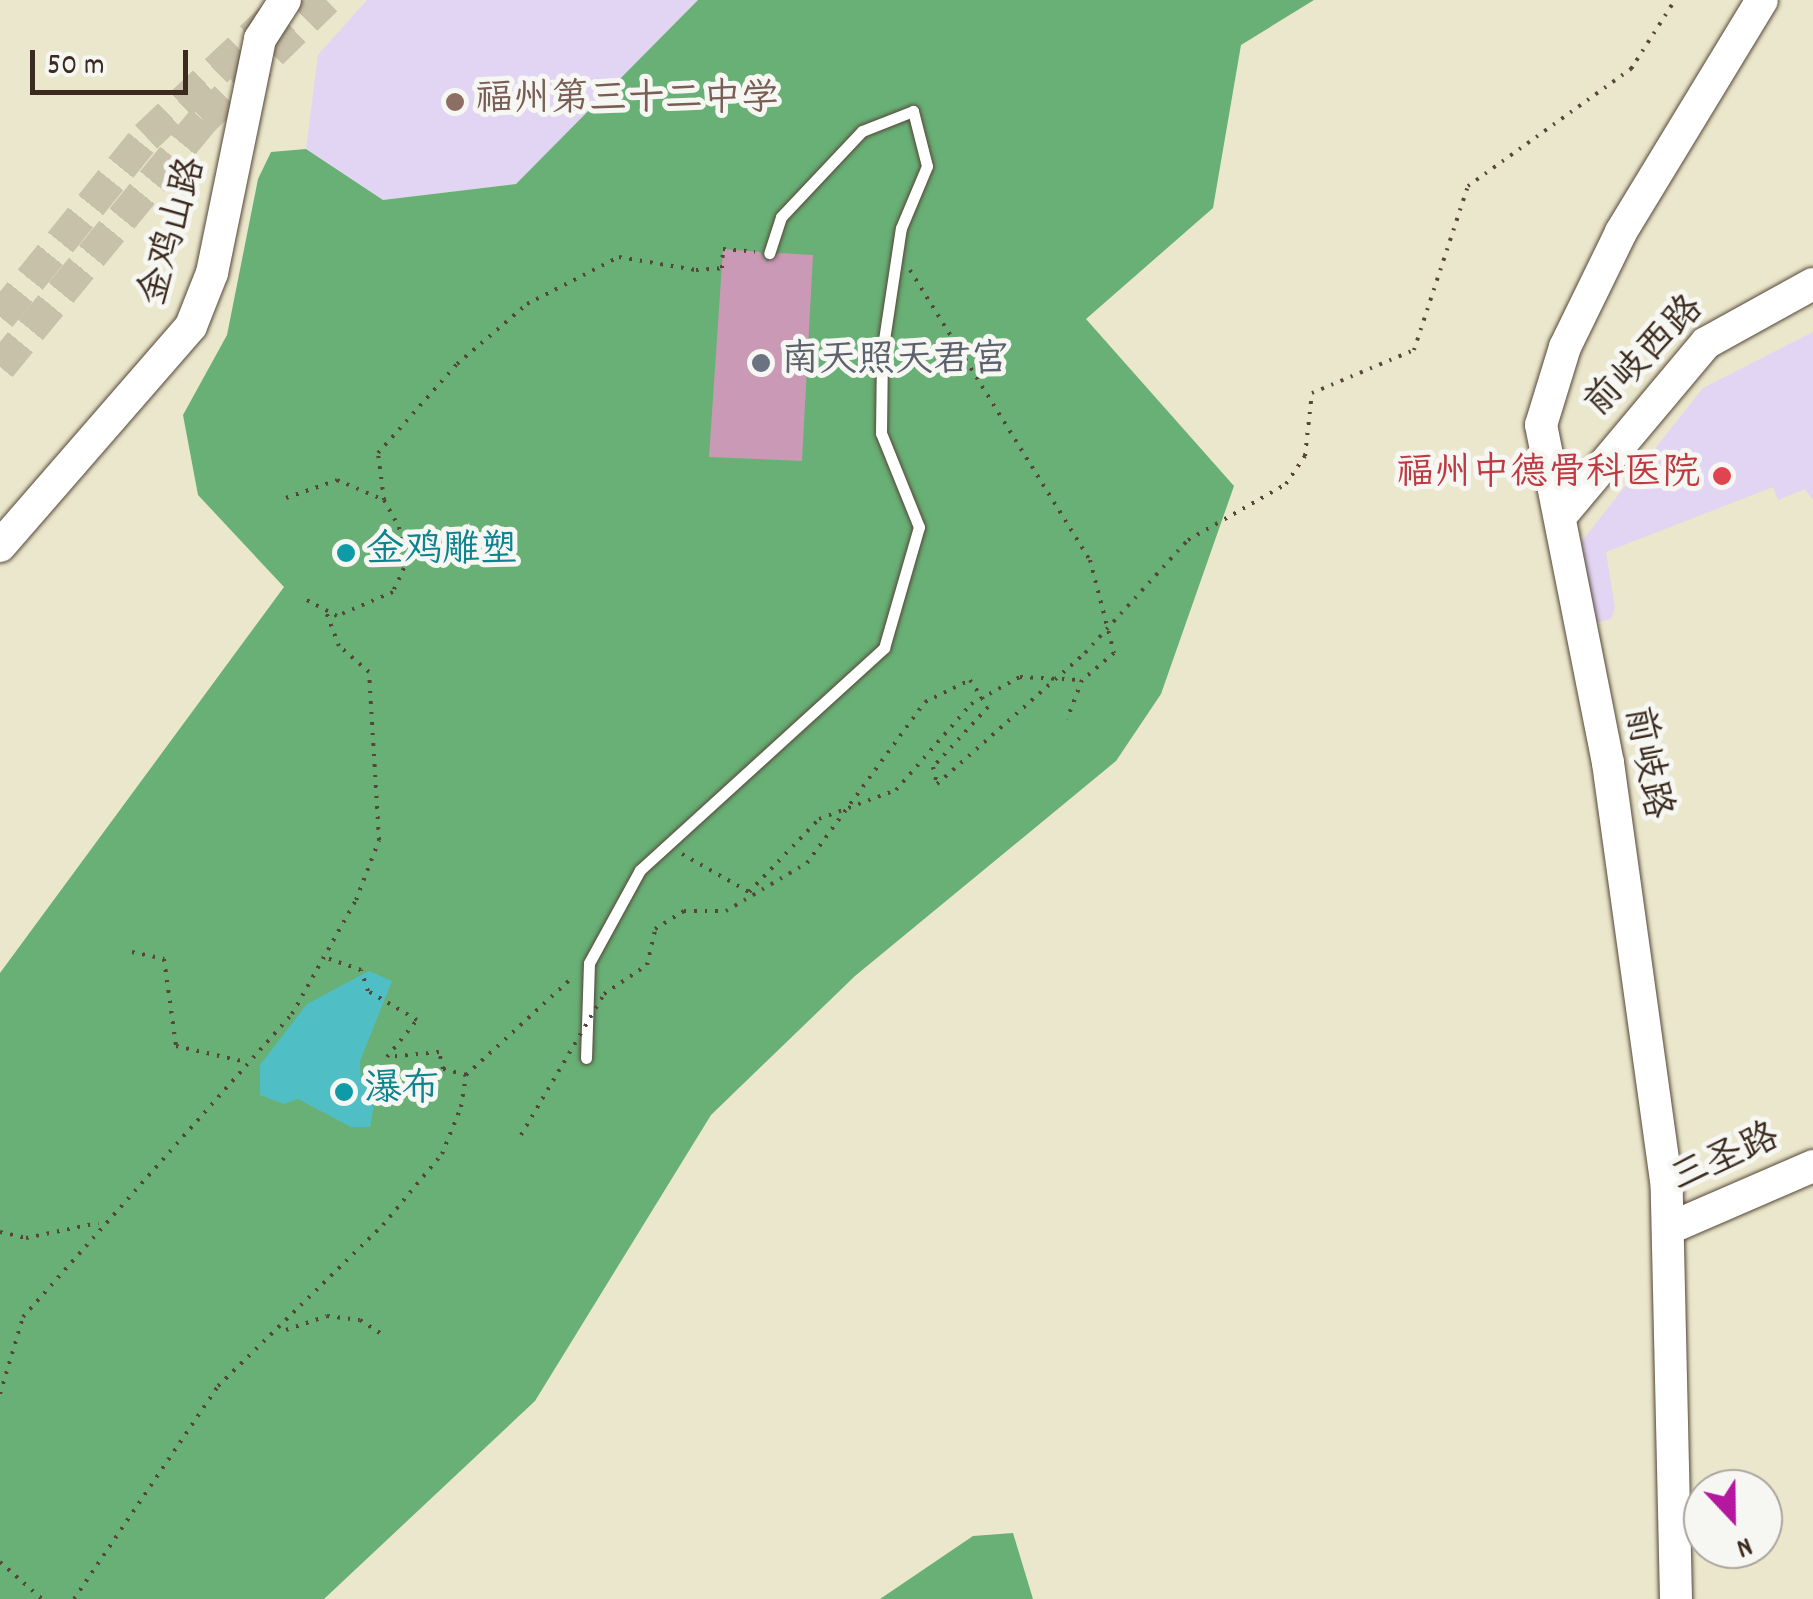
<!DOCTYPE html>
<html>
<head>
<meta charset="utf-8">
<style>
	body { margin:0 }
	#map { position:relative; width:1813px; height:1599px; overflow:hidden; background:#ebe7cc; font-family:Dekko,"LXGW WenKai TC",sans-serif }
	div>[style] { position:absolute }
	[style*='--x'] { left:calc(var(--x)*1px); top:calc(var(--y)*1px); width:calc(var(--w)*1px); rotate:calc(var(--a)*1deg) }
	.built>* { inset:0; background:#e2d4f3 }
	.forest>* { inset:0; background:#68b076 }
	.water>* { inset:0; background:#50bec5 }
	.building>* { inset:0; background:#ca99b5 }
	.secondary-tunnel>* { height:32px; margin-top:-16px; transform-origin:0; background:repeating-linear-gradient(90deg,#c8c1a9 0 32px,transparent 0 48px) }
	.path>* { height:4px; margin-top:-2px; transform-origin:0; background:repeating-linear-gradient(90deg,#554638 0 2.5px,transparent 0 10.5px) }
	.roads { filter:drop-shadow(0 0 2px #554638) drop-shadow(0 0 2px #554638) }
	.lane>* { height:11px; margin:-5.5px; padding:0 5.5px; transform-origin:5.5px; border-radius:5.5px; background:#fff }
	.secondary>* { height:32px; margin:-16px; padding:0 16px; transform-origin:16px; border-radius:16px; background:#fff }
	.path-bridge>* { height:4px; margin-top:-2px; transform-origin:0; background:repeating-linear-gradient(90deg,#554638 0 2.5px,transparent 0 10.5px) }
	.dots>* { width:28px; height:28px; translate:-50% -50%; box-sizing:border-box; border:5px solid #f6f6f2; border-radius:50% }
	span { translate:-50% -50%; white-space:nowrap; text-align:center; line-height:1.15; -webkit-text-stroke:10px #f6f6f2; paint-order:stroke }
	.education-label { font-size:38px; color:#785e54 }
	.left { translate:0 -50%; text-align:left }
	.street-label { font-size:38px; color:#3b2a1e }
	.worship-label { font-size:38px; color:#5b616d }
	.health-label { font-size:38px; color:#be3a42 }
	.right { translate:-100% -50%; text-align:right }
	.culture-label { font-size:38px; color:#0d838f }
	.north { position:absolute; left:1683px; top:1469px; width:100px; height:100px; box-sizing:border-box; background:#f6f6f2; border:2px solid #aba49d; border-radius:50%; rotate:158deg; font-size:28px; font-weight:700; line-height:40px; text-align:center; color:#3b2a1e }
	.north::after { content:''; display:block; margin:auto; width:35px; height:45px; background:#b5179e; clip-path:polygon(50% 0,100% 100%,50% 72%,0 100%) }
	.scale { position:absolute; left:30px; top:50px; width:158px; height:45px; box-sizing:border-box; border:5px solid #3b2a1e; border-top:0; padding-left:12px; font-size:30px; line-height:35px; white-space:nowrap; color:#3b2a1e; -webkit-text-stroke:8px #f6f6f2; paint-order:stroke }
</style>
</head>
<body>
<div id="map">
	<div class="built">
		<div style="clip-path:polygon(367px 0,698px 0,516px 184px,383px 200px,306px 149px,318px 55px)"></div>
		<div style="clip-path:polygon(1813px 332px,1813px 500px,1805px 489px,1778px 500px,1773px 487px,1606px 552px,1615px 608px,1611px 619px,1592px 624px,1581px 542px,1703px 388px)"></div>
	</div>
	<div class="forest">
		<div style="clip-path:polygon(698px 0,1314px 0,1241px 45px,1213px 208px,1086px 319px,1234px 486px,1161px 694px,1116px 761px,855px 976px,711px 1115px,535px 1401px,324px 1599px,0 1599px,0 973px,284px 587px,198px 495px,183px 415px,227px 335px,258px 179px,271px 152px,306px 149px,383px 200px,516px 184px)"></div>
		<div style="clip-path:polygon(1013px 1533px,1033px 1599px,880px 1599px,973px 1536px)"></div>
	</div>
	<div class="water">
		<div style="clip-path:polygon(369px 971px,392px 981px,360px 1061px,361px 1081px,376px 1095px,370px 1127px,351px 1127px,298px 1099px,284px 1104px,260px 1095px,260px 1065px,307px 1004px)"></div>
	</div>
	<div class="building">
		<div style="clip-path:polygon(723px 249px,760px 252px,767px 262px,779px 253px,813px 255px,802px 461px,709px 457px)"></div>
	</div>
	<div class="secondary-tunnel">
		<div style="--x:0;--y:317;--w:232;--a:-51"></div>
		<div style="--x:146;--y:137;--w:175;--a:-43.4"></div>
		<div style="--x:0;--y:367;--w:320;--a:-50.6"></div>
		<div style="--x:203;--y:120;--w:172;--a:-44.3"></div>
	</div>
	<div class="path">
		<div style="--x:910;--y:270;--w:341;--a:58.2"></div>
		<div style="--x:1090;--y:560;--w:96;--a:75.5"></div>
		<div style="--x:1114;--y:653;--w:42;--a:139.8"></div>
		<div style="--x:1082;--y:680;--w:42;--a:111"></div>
		<div style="--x:286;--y:498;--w:54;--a:-19.4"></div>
		<div style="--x:337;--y:480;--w:51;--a:23.1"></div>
		<div style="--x:384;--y:500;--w:31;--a:61"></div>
		<div style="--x:399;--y:527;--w:41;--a:83"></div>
		<div style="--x:404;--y:568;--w:26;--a:115"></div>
		<div style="--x:393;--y:592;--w:61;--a:156.8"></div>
		<div style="--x:337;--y:616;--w:38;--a:-152"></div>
		<div style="--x:384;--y:500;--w:47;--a:-97.3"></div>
		<div style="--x:378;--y:453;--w:119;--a:-48.4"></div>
		<div style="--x:457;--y:364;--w:92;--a:-40.6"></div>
		<div style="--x:527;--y:304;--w:103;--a:-27.1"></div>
		<div style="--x:619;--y:257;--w:78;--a:9.6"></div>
		<div style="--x:696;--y:270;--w:26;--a:-4"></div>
		<div style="--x:722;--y:268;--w:19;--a:-87"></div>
		<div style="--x:723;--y:249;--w:32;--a:5"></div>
		<div style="--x:682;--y:854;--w:77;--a:29.6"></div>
		<div style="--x:749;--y:892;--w:101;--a:-46.2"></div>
		<div style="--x:819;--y:819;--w:82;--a:-20.6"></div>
		<div style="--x:896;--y:790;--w:114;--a:-48.9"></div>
		<div style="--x:971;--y:704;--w:56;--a:-28.9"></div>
		<div style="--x:1020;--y:677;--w:62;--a:2.8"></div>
		<div style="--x:132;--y:952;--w:33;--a:12"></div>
		<div style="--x:164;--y:959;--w:88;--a:82.1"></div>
		<div style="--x:176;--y:1046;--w:72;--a:12.9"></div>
		<div style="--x:466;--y:1075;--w:145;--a:-42.5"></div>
		<div style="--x:0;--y:1232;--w:27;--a:13"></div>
		<div style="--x:26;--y:1238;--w:74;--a:-11.8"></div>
		<div style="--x:286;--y:1330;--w:43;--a:-18.9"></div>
		<div style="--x:327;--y:1316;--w:33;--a:7"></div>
		<div style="--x:360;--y:1320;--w:27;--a:33"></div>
		<div style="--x:0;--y:1394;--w:80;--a:-73.4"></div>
		<div style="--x:23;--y:1317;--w:405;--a:-48.4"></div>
		<div style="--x:292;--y:1014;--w:131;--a:-60.7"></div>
		<div style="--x:356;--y:900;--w:64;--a:-69"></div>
		<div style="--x:379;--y:840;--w:168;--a:-93.4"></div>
		<div style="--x:369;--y:672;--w:40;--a:-139"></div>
		<div style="--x:339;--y:646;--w:39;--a:-111"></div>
		<div style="--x:0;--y:1562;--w:56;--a:41.4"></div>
		<div style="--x:74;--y:1599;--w:257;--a:-55.9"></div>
		<div style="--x:218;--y:1386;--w:231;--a:-44.3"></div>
		<div style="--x:383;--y:1225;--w:92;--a:-50.3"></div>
		<div style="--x:442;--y:1154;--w:51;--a:-68"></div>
		<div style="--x:461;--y:1107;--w:32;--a:-81"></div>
		<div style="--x:466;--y:1075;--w:24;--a:-165"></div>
		<div style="--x:443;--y:1069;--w:17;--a:-103"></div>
		<div style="--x:439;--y:1052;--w:52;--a:174.5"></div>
		<div style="--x:387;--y:1057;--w:48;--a:-51"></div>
		<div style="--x:417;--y:1020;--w:57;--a:-149.4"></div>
		<div style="--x:368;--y:991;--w:22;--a:-108"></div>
		<div style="--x:361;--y:970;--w:42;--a:-160.7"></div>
	</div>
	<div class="roads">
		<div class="lane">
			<div style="--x:586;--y:1058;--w:95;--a:-88.2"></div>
			<div style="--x:589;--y:963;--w:106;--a:-61.3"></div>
			<div style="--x:640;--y:870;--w:330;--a:-42.3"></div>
			<div style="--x:884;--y:648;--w:126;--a:-73.9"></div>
			<div style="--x:919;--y:527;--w:101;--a:-112"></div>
			<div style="--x:881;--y:433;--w:80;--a:-89.3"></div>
			<div style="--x:882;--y:353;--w:126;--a:-81.4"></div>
			<div style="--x:901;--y:228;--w:67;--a:-67.2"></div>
			<div style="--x:927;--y:166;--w:57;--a:-104.3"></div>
			<div style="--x:913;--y:111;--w:55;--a:158.6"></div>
			<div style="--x:862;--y:131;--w:118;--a:133.3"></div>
			<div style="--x:781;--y:217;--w:38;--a:108"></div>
		</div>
		<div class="secondary">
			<div style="--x:1560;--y:517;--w:227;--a:-50"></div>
			<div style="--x:1706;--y:343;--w:122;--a:-28.9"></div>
			<div style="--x:0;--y:546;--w:291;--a:-49"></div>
			<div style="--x:191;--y:326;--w:57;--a:-68.4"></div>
			<div style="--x:212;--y:273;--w:239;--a:-78.4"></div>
			<div style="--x:260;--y:39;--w:46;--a:-57.3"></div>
			<div style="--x:1670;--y:1228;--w:156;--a:-23.4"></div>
			<div style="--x:1676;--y:1599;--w:411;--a:-91.3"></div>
			<div style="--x:1667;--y:1188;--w:429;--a:-97.9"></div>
			<div style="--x:1608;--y:763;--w:345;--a:-101.2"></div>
			<div style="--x:1541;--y:425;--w:82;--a:-72.9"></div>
			<div style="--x:1565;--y:347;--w:128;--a:-64"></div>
			<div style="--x:1621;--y:232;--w:271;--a:-58.7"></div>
		</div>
	</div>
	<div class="path-bridge">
		<div style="--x:521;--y:1135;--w:164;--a:-59.5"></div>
		<div style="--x:604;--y:994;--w:52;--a:-34"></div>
		<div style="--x:647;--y:965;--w:37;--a:-77"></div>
		<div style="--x:655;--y:929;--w:34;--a:-32"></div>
		<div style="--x:684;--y:911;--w:42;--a:0"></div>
		<div style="--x:726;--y:911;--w:94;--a:-30.7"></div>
		<div style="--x:807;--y:863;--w:200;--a:-53.8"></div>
		<div style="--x:925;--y:702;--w:50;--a:-26.1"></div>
		<div style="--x:970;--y:680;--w:32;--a:56"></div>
		<div style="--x:988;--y:707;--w:81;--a:132.5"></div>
		<div style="--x:933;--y:767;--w:17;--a:77"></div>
		<div style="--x:937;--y:784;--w:198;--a:-41.5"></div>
		<div style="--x:1085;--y:653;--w:153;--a:-47.7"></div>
		<div style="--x:1188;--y:540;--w:113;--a:-29.7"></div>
		<div style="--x:1286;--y:484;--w:34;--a:-56"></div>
		<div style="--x:1305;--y:456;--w:63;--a:-83.7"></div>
		<div style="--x:1312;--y:393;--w:111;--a:-22.9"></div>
		<div style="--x:1414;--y:350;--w:173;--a:-71.8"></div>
		<div style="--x:1468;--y:186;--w:201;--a:-35.7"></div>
		<div style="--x:1631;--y:69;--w:82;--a:-57.5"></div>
	</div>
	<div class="dots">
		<div style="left:455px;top:102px;background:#8d6e63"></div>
		<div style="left:761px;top:363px;background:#6b7280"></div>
		<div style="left:1722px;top:476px;background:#e0444e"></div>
		<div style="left:346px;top:553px;background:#0f9aa8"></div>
		<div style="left:344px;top:1092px;background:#0f9aa8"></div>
	</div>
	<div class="education-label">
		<span class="left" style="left:475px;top:102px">福州第三十二中学</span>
	</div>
	<div class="street-label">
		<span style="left:175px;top:232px;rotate:-74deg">金鸡山路</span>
		<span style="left:1646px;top:358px;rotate:-46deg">前岐西路</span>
		<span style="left:1645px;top:763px;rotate:79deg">前岐路</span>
		<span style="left:1726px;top:1160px;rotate:-24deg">三圣路</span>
	</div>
	<div class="worship-label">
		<span class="left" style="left:781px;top:363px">南天照天君宫</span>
	</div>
	<div class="health-label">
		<span class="right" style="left:1700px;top:476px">福州中德骨科医院</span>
	</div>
	<div class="culture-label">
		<span class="left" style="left:366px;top:553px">金鸡雕塑</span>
		<span class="left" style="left:364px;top:1092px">瀑布</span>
	</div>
	<div class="north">N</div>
	<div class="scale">50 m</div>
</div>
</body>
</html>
